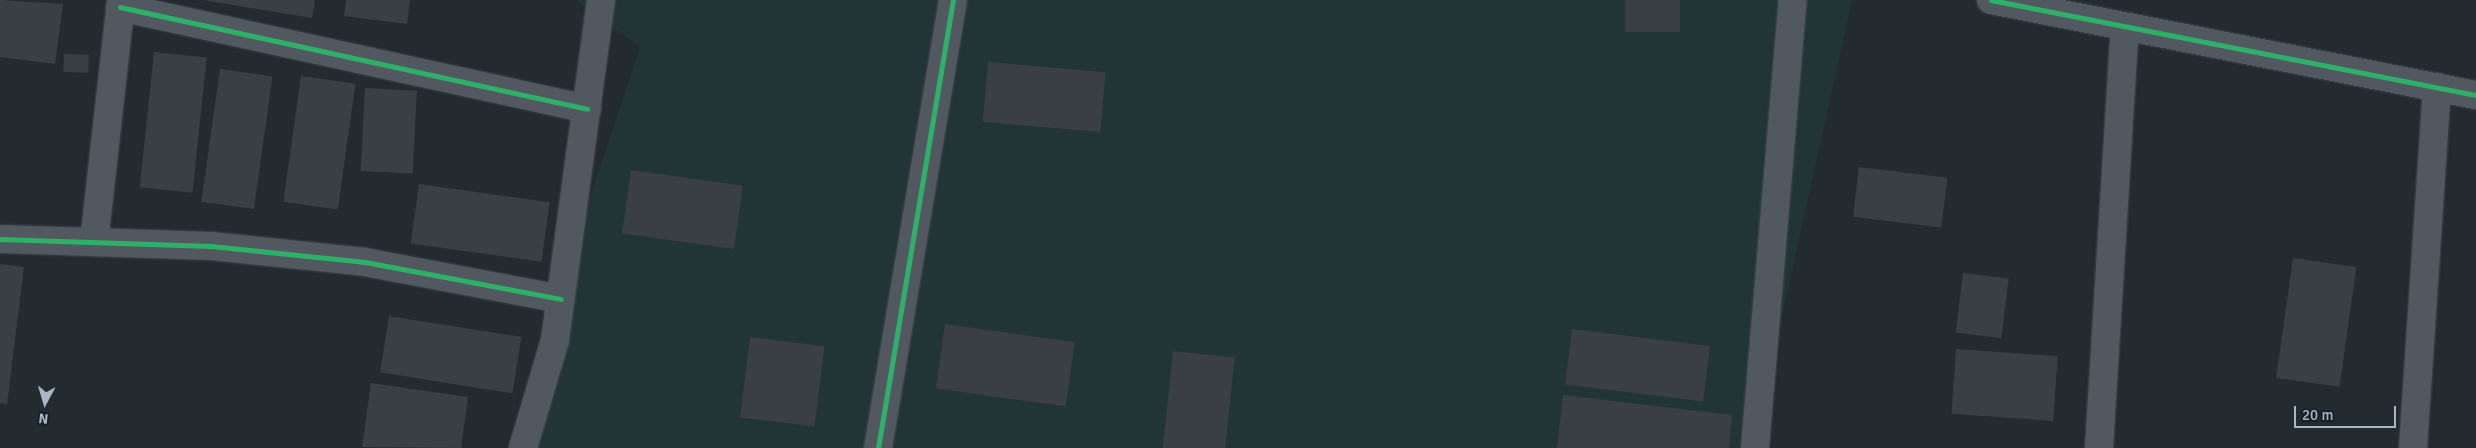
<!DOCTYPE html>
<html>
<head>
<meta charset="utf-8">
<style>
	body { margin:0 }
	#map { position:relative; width:2476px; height:448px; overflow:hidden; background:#232a30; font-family:Signika,sans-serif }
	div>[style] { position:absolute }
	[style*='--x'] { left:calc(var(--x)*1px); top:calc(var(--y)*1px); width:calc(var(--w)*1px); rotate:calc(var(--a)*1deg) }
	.green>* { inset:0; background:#213536 }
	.building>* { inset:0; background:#3a3f45; transform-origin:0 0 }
	.roads { filter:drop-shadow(0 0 1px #3f4449) drop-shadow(0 0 1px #3f4449) }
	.minor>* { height:28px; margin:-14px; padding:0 14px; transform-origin:14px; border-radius:14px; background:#52585f }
	.cycleway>* { height:5px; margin:-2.5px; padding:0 2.5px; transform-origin:2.5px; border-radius:2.5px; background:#2db169 }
	span { translate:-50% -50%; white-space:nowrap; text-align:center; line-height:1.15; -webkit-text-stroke:4px #17202a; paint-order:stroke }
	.north { position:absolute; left:20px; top:378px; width:50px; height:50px; -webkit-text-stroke:4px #17202a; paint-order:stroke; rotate:186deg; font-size:14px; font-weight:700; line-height:20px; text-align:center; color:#abb6c3 }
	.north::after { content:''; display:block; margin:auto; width:18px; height:22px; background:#abb6c3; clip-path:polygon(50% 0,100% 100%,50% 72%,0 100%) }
	.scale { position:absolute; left:2294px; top:406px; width:102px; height:22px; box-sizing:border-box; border:2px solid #abb6c3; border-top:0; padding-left:6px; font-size:15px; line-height:18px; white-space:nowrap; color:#abb6c3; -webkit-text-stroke:4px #17202a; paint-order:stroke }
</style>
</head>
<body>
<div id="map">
	<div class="green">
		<div style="clip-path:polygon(576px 0,1852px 0,1753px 448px,507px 448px,640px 47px)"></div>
	</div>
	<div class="building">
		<div style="clip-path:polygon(0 0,63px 4px,55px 64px,0 57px)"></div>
		<div style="clip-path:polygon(202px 0,315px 0,312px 18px)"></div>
		<div style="clip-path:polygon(346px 0,410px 0,407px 24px,344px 16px)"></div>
		<div style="left:1625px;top:0;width:55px;height:32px"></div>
		<div style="left:154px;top:52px;width:53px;height:136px;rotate:6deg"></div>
		<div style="left:64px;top:54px;width:25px;height:18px;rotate:2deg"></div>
		<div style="left:988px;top:62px;width:118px;height:60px;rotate:5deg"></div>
		<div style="left:220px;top:69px;width:53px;height:134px;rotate:8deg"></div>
		<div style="left:301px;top:76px;width:55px;height:127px;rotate:8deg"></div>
		<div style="left:365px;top:88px;width:52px;height:83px;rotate:3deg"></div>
		<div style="left:1859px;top:167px;width:89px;height:50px;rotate:7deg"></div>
		<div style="left:631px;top:170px;width:113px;height:64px;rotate:8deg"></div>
		<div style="left:419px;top:184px;width:132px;height:60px;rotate:8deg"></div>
		<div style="left:2293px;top:258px;width:64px;height:121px;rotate:8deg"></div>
		<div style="clip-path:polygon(0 264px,24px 267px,7px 404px,0 403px)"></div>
		<div style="left:1963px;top:273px;width:46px;height:60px;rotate:7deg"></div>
		<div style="left:389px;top:316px;width:134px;height:57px;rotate:9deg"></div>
		<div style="left:945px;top:324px;width:131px;height:65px;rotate:8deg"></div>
		<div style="left:1572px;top:329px;width:139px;height:56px;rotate:7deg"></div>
		<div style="left:750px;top:337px;width:75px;height:81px;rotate:7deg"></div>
		<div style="left:1956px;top:349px;width:102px;height:65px;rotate:4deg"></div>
		<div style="left:1173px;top:351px;width:62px;height:98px;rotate:6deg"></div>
		<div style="clip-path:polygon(371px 383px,468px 397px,461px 448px,362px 447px)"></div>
		<div style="clip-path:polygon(1563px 395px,1732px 415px,1729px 448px,1557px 448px)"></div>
	</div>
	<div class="roads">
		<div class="minor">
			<div style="--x:1991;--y:0;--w:494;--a:11.1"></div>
			<div style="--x:120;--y:7;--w:478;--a:12.3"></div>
			<div style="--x:0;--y:239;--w:211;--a:1.9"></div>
			<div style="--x:211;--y:246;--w:155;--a:5.9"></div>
			<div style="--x:365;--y:262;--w:199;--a:10.7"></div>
			<div style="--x:94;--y:242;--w:244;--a:-83.6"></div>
			<div style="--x:523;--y:448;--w:113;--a:-73.5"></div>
			<div style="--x:555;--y:340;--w:343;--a:-82.3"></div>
			<div style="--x:878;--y:448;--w:454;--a:-80.5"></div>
			<div style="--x:1755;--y:448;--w:450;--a:-85.2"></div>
			<div style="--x:2099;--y:448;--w:422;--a:-86.5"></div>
			<div style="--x:2413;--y:448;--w:362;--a:-86.2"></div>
		</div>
	</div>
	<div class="cycleway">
		<div style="--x:1991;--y:0;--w:494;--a:11.1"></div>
		<div style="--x:120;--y:7;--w:478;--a:12.3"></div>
		<div style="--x:0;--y:239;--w:211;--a:1.9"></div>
		<div style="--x:211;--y:246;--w:155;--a:5.9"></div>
		<div style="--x:365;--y:262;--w:199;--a:10.7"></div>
		<div style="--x:878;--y:448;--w:454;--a:-80.5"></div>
	</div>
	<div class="north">N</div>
	<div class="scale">20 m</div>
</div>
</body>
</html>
